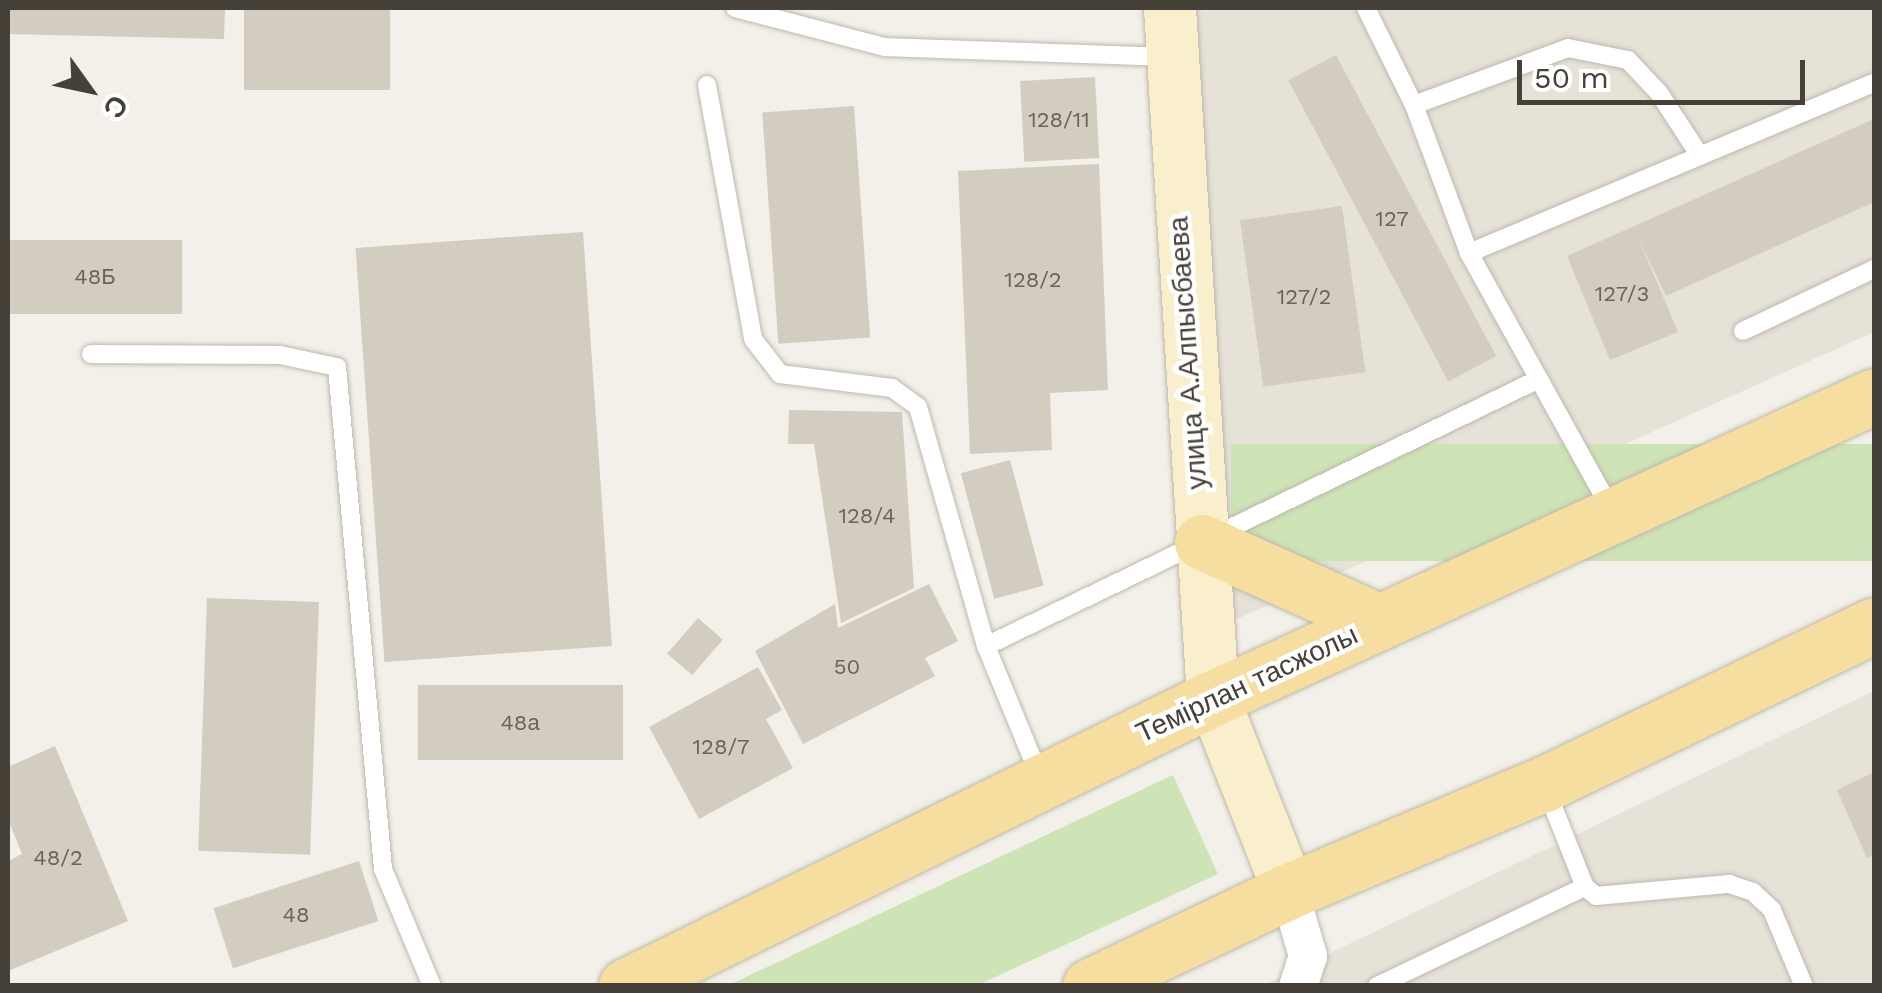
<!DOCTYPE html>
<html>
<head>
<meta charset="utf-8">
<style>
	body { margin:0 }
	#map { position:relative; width:1882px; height:993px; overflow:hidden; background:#f3f0e9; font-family:"Work Sans",sans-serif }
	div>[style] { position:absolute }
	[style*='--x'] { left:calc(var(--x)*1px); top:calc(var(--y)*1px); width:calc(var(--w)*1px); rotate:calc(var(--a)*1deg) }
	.residential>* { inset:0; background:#e6e2d8 }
	.green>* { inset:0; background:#cee3b6; transform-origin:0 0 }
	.building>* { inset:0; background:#d3ccc0; transform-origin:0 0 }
	.roads { filter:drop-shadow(0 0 2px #beb8ac) drop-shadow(0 0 2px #beb8ac) }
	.lane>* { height:18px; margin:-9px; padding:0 9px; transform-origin:9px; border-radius:9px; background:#fff }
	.street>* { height:38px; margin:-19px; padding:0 19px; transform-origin:19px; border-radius:19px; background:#fff }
	.secondary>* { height:52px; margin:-26px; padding:0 26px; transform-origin:26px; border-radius:26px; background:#f9efcd }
	.primary>* { height:55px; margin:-27.5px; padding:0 27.5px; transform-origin:27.5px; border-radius:27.5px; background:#f5dea0 }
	span { translate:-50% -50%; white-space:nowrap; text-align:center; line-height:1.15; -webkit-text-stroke:9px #fff; paint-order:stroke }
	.number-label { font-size:22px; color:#69645a }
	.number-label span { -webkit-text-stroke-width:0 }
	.street-label { font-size:28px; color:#464138 }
	.frame { position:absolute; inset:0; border:10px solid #464138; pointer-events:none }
	.north { position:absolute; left:40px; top:40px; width:100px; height:100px; -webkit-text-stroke:8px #fff; paint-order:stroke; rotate:123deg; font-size:28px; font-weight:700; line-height:40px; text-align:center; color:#464138 }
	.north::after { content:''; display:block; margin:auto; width:35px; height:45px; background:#464138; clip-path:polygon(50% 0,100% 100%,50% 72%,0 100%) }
	.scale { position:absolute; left:1517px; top:60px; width:288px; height:45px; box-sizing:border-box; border:5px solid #464138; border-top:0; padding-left:12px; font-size:30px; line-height:35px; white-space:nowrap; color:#464138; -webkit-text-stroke:8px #fff; paint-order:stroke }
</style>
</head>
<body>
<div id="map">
	<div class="residential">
		<div style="clip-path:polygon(1188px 8px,1874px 8px,1874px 332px,1235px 620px)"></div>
		<div style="clip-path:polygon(1874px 691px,1874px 985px,1264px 985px)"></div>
	</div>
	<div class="green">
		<div style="left:1874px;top:444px;width:117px;height:643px;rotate:90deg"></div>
		<div style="clip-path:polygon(1173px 775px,1218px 874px,978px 985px,729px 985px)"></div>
	</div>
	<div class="building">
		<div style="clip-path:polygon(8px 8px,225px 8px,224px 39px,8px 34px)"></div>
		<div style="left:244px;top:8px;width:146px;height:82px"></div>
		<div style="left:1336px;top:55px;width:341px;height:54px;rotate:62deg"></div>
		<div style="left:1095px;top:77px;width:81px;height:75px;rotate:87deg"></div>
		<div style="left:854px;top:106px;width:232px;height:92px;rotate:86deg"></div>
		<div style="clip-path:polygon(1874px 119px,1874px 202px,1666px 296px,1636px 233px,1678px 332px,1610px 360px,1567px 256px)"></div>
		<div style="clip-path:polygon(1099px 164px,1108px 390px,1050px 393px,1052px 450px,970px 454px,958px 171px)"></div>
		<div style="left:1342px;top:206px;width:168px;height:103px;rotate:82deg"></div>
		<div style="left:583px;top:232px;width:415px;height:228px;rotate:86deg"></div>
		<div style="left:8px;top:240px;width:174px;height:74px"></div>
		<div style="clip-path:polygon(789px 410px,902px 412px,914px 588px,841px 623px,814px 444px,788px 444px)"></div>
		<div style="left:1010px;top:460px;width:130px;height:51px;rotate:75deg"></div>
		<div style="clip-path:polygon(929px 584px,958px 641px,925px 658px,935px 676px,803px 744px,755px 651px,835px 604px,838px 628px)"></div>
		<div style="left:207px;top:598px;width:112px;height:253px;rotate:2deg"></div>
		<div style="left:698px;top:618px;width:33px;height:47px;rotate:41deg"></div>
		<div style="clip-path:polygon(758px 667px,782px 710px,766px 719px,793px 768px,699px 819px,649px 727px)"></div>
		<div style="left:418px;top:685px;width:205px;height:75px"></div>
		<div style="clip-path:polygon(55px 746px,128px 921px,8px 971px,8px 861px,22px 854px,8px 819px,8px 767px)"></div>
		<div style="clip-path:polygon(1874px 772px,1874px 855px,1867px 858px,1837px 790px)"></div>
		<div style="left:359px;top:861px;width:63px;height:153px;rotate:72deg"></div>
	</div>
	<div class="roads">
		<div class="lane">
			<div style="--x:735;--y:8;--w:155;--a:14.6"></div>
			<div style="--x:885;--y:47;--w:282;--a:2"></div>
			<div style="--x:1366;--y:8;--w:108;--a:63.7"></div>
			<div style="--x:1414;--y:105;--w:158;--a:69.6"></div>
			<div style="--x:707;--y:85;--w:258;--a:79.7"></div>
			<div style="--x:753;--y:339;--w:44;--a:52.4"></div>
			<div style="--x:780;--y:374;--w:113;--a:7.1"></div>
			<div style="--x:892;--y:388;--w:32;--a:36"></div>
			<div style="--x:918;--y:407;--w:248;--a:74.1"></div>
			<div style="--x:1414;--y:105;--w:164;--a:-20.3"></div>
			<div style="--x:1568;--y:48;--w:61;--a:11.3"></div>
			<div style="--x:1628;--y:60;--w:45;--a:46.8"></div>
			<div style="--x:1659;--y:93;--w:75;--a:56.9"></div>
			<div style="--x:1743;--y:331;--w:145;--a:-25.3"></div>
			<div style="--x:91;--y:354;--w:189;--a:0.3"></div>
			<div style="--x:280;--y:355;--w:58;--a:11.9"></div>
			<div style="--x:337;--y:367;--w:504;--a:84.76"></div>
			<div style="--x:383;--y:869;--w:127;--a:67.3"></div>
			<div style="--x:1612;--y:511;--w:295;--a:-119"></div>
			<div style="--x:1469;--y:253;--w:439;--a:-22.8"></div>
			<div style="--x:1040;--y:777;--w:142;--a:-112.4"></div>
			<div style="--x:986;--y:646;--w:614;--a:-25.77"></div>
			<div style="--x:1546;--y:789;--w:105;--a:68.3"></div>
			<div style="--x:1585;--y:887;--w:14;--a:39"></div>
			<div style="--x:1596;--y:896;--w:134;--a:-5.2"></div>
			<div style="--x:1729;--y:884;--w:25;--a:18"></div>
			<div style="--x:1753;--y:892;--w:26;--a:43"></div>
			<div style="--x:1772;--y:910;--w:82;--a:67.2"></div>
			<div style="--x:1377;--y:986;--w:230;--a:-25.5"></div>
		</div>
		<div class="street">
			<div style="--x:1289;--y:891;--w:68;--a:73.7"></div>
			<div style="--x:1308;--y:956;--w:32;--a:108"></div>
		</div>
		<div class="secondary">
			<div style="--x:1170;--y:8;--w:691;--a:86.43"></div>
			<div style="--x:1213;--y:698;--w:207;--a:68.5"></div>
		</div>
		<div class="primary">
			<div style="--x:1202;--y:542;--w:195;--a:24.2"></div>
			<div style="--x:626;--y:986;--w:654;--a:-26.13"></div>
			<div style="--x:1213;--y:698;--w:727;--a:-24.55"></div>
			<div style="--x:1090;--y:986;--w:221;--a:-25.5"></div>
			<div style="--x:1289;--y:891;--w:277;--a:-22.8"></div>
			<div style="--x:1544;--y:784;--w:366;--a:-25.7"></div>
		</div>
	</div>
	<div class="number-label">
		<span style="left:1059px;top:120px">128/11</span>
		<span style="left:1392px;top:219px">127</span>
		<span style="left:95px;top:277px">48Б</span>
		<span style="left:1033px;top:280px">128/2</span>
		<span style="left:1622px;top:294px">127/3</span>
		<span style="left:1304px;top:297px">127/2</span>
		<span style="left:867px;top:516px">128/4</span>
		<span style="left:847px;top:667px">50</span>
		<span style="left:520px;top:723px">48а</span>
		<span style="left:721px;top:747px">128/7</span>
		<span style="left:58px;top:858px">48/2</span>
		<span style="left:296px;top:915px">48</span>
	</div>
	<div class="street-label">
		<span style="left:1188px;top:353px;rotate:-94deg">улица А.Алпысбаева</span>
		<span style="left:1247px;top:684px;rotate:-25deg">Темірлан тасжолы</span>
	</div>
	<div class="frame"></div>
	<div class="north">С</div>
	<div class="scale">50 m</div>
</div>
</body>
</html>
